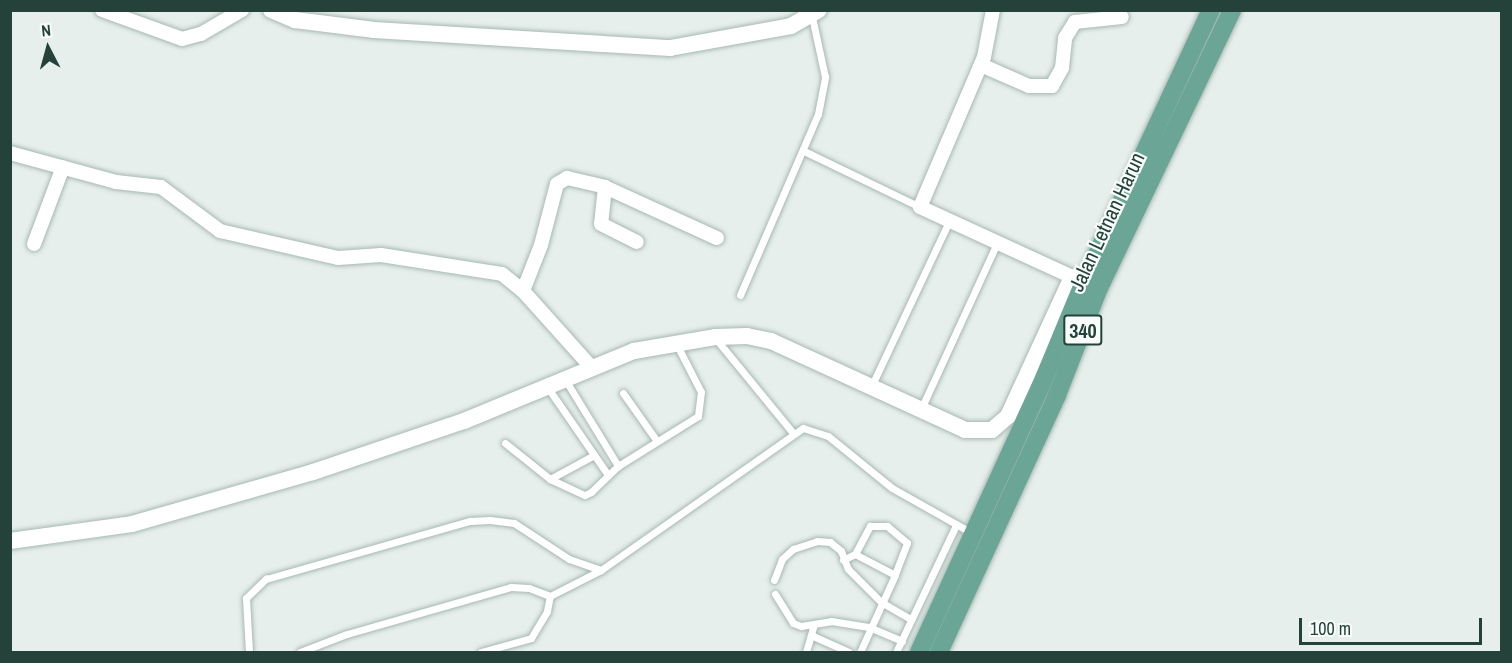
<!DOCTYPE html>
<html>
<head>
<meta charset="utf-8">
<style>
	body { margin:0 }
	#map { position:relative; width:1512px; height:663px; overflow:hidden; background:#e6efeb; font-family:"Archivo Narrow",sans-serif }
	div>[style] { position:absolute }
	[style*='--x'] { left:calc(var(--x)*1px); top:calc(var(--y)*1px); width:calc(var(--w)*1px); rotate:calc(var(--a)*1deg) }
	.roads { filter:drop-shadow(0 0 2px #a8b8b2) drop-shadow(0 0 2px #a8b8b2) }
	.service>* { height:7px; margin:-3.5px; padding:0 3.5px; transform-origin:3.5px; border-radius:3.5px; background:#fff }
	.minor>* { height:14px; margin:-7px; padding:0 7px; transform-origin:7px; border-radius:7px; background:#fff }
	.tertiary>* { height:16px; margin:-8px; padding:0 8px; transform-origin:8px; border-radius:8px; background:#fff }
	.primary>* { height:18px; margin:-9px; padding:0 9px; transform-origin:9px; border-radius:9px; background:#6aa596 }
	span { translate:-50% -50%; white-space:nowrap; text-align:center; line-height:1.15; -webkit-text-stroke:4.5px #f7fbf9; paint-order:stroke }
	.shield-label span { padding:2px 4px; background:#f7fbf9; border:2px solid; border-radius:4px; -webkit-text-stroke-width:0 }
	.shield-label { font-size:20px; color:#24423a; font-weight:700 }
	.street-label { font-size:21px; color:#24423a }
	.frame { position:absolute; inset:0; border:12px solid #24423a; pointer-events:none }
	.north { position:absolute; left:18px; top:18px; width:60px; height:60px; -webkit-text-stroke:4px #f7fbf9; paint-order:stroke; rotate:354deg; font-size:16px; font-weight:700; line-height:24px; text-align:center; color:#24423a }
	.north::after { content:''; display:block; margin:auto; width:21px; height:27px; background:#24423a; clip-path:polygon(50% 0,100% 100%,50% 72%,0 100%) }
	.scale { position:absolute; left:1299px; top:618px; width:183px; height:27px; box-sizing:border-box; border:3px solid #24423a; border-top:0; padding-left:8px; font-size:18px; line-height:21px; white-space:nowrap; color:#24423a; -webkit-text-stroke:4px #f7fbf9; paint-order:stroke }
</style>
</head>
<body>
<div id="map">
	<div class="roads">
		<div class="service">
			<div style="--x:804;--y:151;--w:129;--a:25.8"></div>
			<div style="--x:740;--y:295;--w:197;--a:-66.7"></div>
			<div style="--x:818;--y:114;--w:38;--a:-79"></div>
			<div style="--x:825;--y:77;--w:61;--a:-102.2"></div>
			<div style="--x:716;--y:339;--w:120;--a:50.7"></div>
			<div style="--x:566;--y:381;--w:100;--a:58.5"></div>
			<div style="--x:871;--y:387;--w:183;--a:-64.8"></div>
			<div style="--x:548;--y:388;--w:106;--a:55.4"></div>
			<div style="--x:623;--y:393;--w:59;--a:54.7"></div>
			<div style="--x:921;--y:409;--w:180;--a:-65.4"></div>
			<div style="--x:505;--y:443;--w:58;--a:38.7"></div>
			<div style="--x:550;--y:479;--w:38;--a:25"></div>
			<div style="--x:585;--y:495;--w:7;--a:-27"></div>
			<div style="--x:591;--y:492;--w:37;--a:-44"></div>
			<div style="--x:618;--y:466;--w:94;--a:-32"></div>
			<div style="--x:698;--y:416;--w:24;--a:-83"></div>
			<div style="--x:701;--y:392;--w:53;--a:-117.1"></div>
			<div style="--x:550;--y:479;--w:50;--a:-28.6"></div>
			<div style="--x:855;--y:554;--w:32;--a:-62"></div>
			<div style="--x:870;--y:526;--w:17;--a:0"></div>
			<div style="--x:887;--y:526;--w:26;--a:40"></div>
			<div style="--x:907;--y:543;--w:34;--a:111"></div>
			<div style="--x:843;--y:560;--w:13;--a:-27"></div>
			<div style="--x:855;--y:554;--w:45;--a:27.7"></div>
			<div style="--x:895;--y:575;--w:85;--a:114.4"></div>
			<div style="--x:774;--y:580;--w:22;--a:-69"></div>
			<div style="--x:782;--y:559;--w:15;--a:-42"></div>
			<div style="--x:793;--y:549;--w:25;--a:-18"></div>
			<div style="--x:817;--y:541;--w:13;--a:4"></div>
			<div style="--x:830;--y:542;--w:14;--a:39"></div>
			<div style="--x:841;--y:551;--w:19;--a:69"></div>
			<div style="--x:848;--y:569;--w:47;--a:45"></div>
			<div style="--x:881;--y:602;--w:34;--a:30"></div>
			<div style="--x:775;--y:594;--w:34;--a:58"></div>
			<div style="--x:793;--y:623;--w:9;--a:21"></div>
			<div style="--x:801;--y:626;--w:30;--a:-9"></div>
			<div style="--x:831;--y:621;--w:38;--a:9"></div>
			<div style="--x:869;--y:627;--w:36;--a:23"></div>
			<div style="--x:813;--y:636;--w:39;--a:24"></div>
			<div style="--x:249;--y:652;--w:54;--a:-93.2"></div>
			<div style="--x:246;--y:598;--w:28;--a:-44"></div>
			<div style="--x:266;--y:579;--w:212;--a:-15.9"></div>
			<div style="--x:470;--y:521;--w:20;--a:-3"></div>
			<div style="--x:490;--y:520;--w:24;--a:7"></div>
			<div style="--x:514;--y:523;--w:66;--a:33.2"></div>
			<div style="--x:569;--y:559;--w:34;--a:19"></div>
			<div style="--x:601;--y:570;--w:247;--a:-35.1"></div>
			<div style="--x:803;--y:428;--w:26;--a:18"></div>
			<div style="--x:828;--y:436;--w:82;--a:39.1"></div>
			<div style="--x:892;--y:488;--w:92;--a:29.4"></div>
			<div style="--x:300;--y:652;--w:50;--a:-21"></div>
			<div style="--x:347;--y:634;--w:171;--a:-16"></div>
			<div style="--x:511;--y:587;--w:18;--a:3"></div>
			<div style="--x:529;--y:588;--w:22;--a:21"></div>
			<div style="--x:550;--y:596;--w:57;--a:-27"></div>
			<div style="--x:481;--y:652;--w:52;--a:-15.6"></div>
			<div style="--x:531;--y:638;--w:31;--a:-59"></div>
			<div style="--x:547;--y:611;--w:15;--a:-79"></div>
			<div style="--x:806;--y:652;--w:29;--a:-74"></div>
			<div style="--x:896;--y:652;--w:140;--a:-64.7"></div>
		</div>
		<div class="minor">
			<div style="--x:102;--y:10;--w:85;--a:19.9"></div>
			<div style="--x:182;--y:39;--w:20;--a:-15"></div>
			<div style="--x:201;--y:34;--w:48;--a:-30.3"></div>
			<div style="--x:993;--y:10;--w:48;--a:100.8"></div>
			<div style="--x:984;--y:57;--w:163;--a:113.1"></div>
			<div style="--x:920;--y:207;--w:167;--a:24.7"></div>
			<div style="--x:981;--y:65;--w:52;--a:23.6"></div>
			<div style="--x:1029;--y:86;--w:23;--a:0"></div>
			<div style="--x:1052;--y:86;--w:21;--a:-61"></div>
			<div style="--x:1062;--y:68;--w:30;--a:-84"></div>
			<div style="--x:1065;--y:38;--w:19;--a:-58"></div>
			<div style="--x:1075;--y:22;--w:47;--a:-6.1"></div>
			<div style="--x:10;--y:153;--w:110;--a:15.3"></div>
			<div style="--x:116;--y:182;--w:45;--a:6.3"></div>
			<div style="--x:161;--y:187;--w:74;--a:36.7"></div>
			<div style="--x:220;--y:231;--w:121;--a:12.9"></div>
			<div style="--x:338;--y:258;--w:43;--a:-4"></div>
			<div style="--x:381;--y:255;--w:122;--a:8.9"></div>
			<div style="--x:502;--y:274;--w:27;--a:39"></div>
			<div style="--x:523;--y:291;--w:103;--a:48.1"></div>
			<div style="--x:605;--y:187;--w:37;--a:96"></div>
			<div style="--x:601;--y:224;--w:40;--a:26.6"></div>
			<div style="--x:34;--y:244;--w:82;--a:-69.4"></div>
			<div style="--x:523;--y:291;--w:49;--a:-68.6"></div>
			<div style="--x:541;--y:245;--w:63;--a:-75.3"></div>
			<div style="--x:557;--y:184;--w:12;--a:-31"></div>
			<div style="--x:567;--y:178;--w:39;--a:13"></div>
			<div style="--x:605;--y:187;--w:123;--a:24.5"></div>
		</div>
		<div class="tertiary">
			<div style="--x:271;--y:10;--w:26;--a:23"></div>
			<div style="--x:295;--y:20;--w:80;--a:7.2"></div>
			<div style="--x:374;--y:30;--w:297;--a:3.5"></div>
			<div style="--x:670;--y:48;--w:123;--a:-10.3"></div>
			<div style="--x:791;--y:26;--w:32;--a:-30"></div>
			<div style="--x:10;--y:541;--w:123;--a:-7.9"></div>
			<div style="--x:132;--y:524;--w:188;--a:-16"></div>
			<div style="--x:313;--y:472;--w:159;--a:-18.7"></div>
			<div style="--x:464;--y:421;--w:184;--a:-22.4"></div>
			<div style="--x:634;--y:351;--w:82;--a:-9.8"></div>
			<div style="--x:715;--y:337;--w:32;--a:-2"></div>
			<div style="--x:747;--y:336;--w:25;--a:12"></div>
			<div style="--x:771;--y:341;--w:213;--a:24.6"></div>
			<div style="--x:965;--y:430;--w:27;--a:0"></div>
			<div style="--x:992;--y:430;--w:21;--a:-41"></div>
			<div style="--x:1008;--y:416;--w:153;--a:-65.3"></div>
			<div style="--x:1072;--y:277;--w:26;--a:23"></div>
		</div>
		<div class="primary">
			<div style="--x:919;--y:652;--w:290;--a:-65.4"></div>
			<div style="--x:1040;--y:388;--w:115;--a:-67.5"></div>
			<div style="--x:1084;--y:282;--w:300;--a:-65"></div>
			<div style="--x:939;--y:652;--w:283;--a:-65.3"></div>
			<div style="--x:1057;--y:395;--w:115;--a:-68.6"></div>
			<div style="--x:1099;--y:288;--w:308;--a:-64.4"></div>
		</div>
	</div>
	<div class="shield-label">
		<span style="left:1083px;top:330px">340</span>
	</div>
	<div class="street-label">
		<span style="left:1107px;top:222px;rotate:-65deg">Jalan Letnan Harun</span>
	</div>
	<div class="frame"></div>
	<div class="north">N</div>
	<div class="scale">100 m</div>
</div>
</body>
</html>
